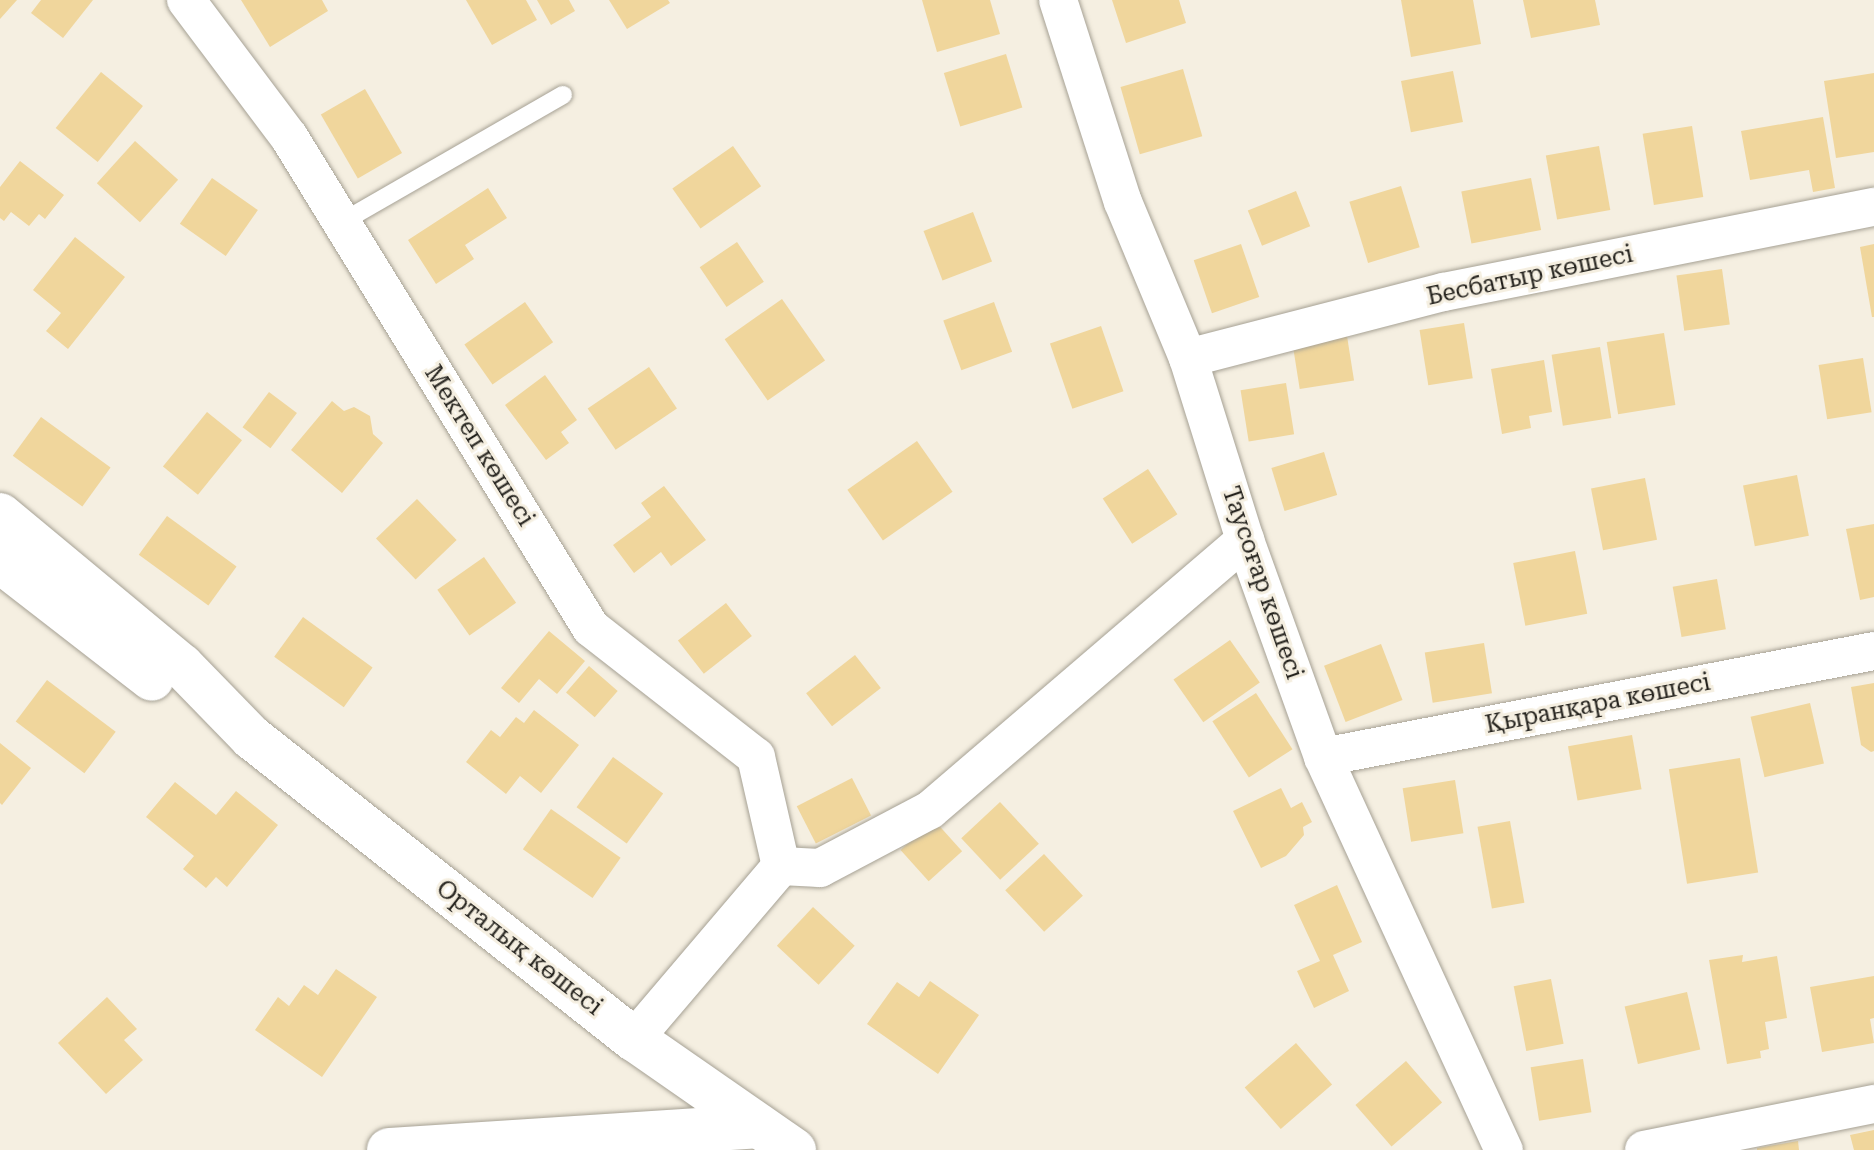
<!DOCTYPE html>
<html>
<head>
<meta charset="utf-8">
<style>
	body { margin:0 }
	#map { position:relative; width:1874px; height:1150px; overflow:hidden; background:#f5efe1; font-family:"Roboto Serif",serif }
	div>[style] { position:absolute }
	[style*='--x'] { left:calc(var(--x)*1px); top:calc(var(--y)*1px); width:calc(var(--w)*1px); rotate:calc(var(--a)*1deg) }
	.building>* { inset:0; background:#f0d69c; transform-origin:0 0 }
	.roads { filter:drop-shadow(0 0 2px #a6a194) drop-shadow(0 0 2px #a6a194) }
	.service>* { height:18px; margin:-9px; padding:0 9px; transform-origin:9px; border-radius:9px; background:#fff }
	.minor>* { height:38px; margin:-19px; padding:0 19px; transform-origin:19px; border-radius:19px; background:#fff }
	.tertiary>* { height:44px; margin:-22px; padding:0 22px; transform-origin:22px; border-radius:22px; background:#fff }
	.secondary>* { height:44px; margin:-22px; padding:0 22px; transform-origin:22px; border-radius:22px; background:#fff }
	span { translate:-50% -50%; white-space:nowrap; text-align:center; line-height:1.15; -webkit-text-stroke:6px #f5efe1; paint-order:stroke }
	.street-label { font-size:24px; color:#24221d }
</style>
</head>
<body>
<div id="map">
	<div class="building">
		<div style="clip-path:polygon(0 0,17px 0,0 19px)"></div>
		<div style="clip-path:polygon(41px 0,93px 0,63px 38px,31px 13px)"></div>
		<div style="clip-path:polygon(241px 0,322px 0,328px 11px,270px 47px)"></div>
		<div style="clip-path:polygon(466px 0,526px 0,537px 20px,492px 45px)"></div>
		<div style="clip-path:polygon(537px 0,569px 0,575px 11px,551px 25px)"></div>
		<div style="clip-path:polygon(609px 0,668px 0,670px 3px,627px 29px)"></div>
		<div style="clip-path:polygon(922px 0,990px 0,1000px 34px,937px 52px)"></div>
		<div style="clip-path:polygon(1112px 0,1179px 0,1186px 23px,1126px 43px)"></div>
		<div style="clip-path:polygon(1401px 0,1473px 0,1481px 44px,1411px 57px)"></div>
		<div style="clip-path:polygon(1523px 0,1595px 0,1600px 25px,1531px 38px)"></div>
		<div style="left:1006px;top:54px;width:56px;height:65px;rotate:73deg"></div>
		<div style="left:1183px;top:69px;width:70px;height:65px;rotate:74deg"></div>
		<div style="left:1453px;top:71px;width:52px;height:53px;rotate:79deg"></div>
		<div style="left:101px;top:72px;width:54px;height:72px;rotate:39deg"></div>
		<div style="clip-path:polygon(1874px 73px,1874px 152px,1836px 158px,1824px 81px)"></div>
		<div style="left:365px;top:89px;width:74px;height:51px;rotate:60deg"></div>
		<div style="clip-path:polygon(1823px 117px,1835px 188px,1813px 192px,1809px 170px,1750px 180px,1741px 131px)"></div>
		<div style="left:1692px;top:126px;width:72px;height:50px;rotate:81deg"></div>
		<div style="left:135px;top:141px;width:58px;height:57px;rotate:42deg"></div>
		<div style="left:733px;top:146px;width:49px;height:74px;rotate:55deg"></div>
		<div style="left:1599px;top:146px;width:65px;height:54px;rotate:80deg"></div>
		<div style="clip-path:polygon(20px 161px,64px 195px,45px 219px,39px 214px,29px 226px,11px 212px,4px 221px,0 218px,0 187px)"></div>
		<div style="left:212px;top:178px;width:56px;height:56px;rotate:35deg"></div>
		<div style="left:1531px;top:178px;width:53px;height:71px;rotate:79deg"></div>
		<div style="left:1401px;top:186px;width:64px;height:54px;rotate:73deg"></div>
		<div style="clip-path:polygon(488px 188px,507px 218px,465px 245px,474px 259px,436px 284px,408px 240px)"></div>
		<div style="left:1296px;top:191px;width:38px;height:52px;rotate:68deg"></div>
		<div style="left:973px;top:212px;width:53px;height:53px;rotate:69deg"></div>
		<div style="clip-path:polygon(75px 237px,125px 277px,68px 349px,46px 331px,61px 313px,33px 290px)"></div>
		<div style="left:737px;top:242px;width:48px;height:45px;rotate:56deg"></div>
		<div style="left:1241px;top:244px;width:56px;height:50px;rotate:71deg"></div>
		<div style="clip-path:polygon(1874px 244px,1874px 317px,1872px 317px,1860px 247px)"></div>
		<div style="left:1722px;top:269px;width:56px;height:46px;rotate:82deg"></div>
		<div style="left:782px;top:299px;width:75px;height:70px;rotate:55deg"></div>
		<div style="left:525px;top:302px;width:49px;height:74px;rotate:55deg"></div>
		<div style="left:994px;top:302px;width:53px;height:54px;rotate:70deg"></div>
		<div style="left:1464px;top:323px;width:56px;height:45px;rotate:81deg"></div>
		<div style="left:1101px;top:326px;width:69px;height:54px;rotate:71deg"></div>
		<div style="left:1664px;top:333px;width:73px;height:58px;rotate:81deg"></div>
		<div style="left:1347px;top:336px;width:45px;height:55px;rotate:81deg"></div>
		<div style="left:1600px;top:347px;width:72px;height:49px;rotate:81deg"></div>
		<div style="left:1863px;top:358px;width:55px;height:45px;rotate:81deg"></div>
		<div style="clip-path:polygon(1544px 360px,1552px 412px,1529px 416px,1531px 428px,1502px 434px,1491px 369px)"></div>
		<div style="left:649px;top:367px;width:50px;height:74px;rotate:56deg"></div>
		<div style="clip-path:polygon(545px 375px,577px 420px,561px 432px,569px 443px,546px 460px,505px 405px)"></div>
		<div style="left:1286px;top:383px;width:52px;height:46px;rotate:81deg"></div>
		<div style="left:269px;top:392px;width:35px;height:44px;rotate:37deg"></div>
		<div style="clip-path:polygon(332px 401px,344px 411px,354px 407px,370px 416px,373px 434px,383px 443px,342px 493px,291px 450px)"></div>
		<div style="left:207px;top:412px;width:45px;height:70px;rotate:39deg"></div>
		<div style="left:41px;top:417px;width:86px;height:48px;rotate:36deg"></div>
		<div style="left:917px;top:441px;width:62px;height:85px;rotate:55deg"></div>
		<div style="left:1324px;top:452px;width:45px;height:55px;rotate:73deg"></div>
		<div style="left:1148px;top:469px;width:54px;height:54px;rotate:57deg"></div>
		<div style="left:1797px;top:475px;width:62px;height:55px;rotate:79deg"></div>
		<div style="left:1645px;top:478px;width:63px;height:55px;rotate:79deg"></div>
		<div style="clip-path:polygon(664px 486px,706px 540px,671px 566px,661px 552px,634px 573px,613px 545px,651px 517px,641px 503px)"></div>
		<div style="left:417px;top:499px;width:57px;height:57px;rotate:46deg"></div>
		<div style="left:167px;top:516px;width:86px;height:48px;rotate:36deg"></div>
		<div style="clip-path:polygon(1874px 524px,1874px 597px,1860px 600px,1846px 529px)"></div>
		<div style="left:1575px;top:551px;width:64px;height:63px;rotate:79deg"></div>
		<div style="left:484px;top:557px;width:56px;height:57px;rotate:55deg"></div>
		<div style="left:1717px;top:579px;width:51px;height:45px;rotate:80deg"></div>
		<div style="left:726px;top:603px;width:42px;height:61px;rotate:52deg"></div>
		<div style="left:303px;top:617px;width:86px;height:49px;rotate:36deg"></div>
		<div style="clip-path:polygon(549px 631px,585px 661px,557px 694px,539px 679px,519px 703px,501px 688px)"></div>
		<div style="left:1230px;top:640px;width:52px;height:69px;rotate:55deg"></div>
		<div style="left:1484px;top:643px;width:51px;height:60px;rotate:81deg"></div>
		<div style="left:1381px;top:644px;width:60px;height:61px;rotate:69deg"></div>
		<div style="left:855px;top:655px;width:42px;height:62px;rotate:52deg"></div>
		<div style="left:589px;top:666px;width:38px;height:35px;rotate:41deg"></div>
		<div style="left:47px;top:680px;width:86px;height:52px;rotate:37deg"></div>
		<div style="clip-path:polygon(1874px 683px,1874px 751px,1871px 752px,1861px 745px,1851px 687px)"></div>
		<div style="left:1256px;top:693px;width:67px;height:52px;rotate:57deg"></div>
		<div style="left:1810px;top:703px;width:62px;height:61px;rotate:77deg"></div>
		<div style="clip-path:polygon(534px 710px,579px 745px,541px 793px,520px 776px,506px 794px,466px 762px,491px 730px,500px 737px,516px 717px,524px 723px)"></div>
		<div style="left:1632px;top:735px;width:55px;height:65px;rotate:80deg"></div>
		<div style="clip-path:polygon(0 743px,31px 768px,2px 805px,0 803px)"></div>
		<div style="left:613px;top:757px;width:62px;height:62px;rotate:36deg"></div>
		<div style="left:1740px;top:758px;width:116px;height:72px;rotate:81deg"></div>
		<div style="left:852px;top:778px;width:42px;height:62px;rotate:63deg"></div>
		<div style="left:1455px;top:780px;width:54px;height:53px;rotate:81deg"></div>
		<div style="clip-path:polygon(175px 782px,216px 815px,236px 791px,278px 825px,227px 887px,216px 877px,206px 888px,183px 869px,194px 856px,146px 817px)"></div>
		<div style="clip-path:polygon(1281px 788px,1291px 808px,1302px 802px,1312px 822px,1303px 827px,1304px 835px,1286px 856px,1261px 868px,1233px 811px)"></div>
		<div style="left:1000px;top:802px;width:57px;height:53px;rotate:47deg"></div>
		<div style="left:551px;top:809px;width:85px;height:49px;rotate:35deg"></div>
		<div style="left:934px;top:820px;width:42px;height:45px;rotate:48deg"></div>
		<div style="left:1510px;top:821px;width:83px;height:33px;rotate:80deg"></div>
		<div style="left:1044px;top:854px;width:57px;height:53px;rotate:47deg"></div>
		<div style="clip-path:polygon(1337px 885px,1362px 942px,1333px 955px,1349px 991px,1314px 1008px,1297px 971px,1320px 961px,1294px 905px)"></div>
		<div style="left:813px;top:907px;width:57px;height:53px;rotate:43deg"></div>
		<div style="clip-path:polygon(1743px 955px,1742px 962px,1777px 956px,1787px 1018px,1765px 1022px,1769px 1049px,1760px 1051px,1761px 1058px,1727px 1064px,1709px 960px)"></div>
		<div style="clip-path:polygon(336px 969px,377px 997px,322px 1077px,255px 1030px,278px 997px,289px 1006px,304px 985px,318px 995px)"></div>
		<div style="clip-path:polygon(1874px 976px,1874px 1018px,1870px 1019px,1874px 1043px,1822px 1052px,1810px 987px)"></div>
		<div style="left:1551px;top:979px;width:66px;height:38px;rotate:79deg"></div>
		<div style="clip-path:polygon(930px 981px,979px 1015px,938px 1074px,867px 1024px,897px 982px,919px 997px)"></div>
		<div style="left:1687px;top:992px;width:59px;height:64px;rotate:77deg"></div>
		<div style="clip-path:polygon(107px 997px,137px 1029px,124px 1040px,143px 1060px,106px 1094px,58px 1043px)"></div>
		<div style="left:1296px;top:1043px;width:55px;height:68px;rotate:49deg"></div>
		<div style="left:1583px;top:1059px;width:54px;height:53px;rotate:81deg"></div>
		<div style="left:1406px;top:1061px;width:55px;height:67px;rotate:49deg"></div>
		<div style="clip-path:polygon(1874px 1130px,1874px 1150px,1854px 1150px,1850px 1135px)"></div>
		<div style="clip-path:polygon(1798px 1141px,1799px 1150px,1757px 1150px,1757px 1148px)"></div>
	</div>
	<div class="roads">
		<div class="service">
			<div style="--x:342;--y:222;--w:255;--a:-29.9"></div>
		</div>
		<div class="minor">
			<div style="--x:186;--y:0;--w:171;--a:53.1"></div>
			<div style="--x:289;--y:137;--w:576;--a:58.41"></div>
			<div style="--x:591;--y:628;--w:209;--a:38"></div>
			<div style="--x:756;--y:757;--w:112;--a:77.1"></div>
			<div style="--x:1058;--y:0;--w:212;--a:72.2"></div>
			<div style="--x:1123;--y:202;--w:169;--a:67.4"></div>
			<div style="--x:1188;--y:358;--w:191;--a:72.6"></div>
			<div style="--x:1245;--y:540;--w:231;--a:70.2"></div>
			<div style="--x:1323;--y:757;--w:433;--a:65.3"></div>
			<div style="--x:1188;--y:358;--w:264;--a:-14.5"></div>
			<div style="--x:1444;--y:292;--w:438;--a:-11.2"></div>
			<div style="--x:1323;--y:757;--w:561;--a:-10.89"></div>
			<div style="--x:634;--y:1039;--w:227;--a:-49.6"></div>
			<div style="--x:781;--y:866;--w:39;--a:3"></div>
			<div style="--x:820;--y:868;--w:124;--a:-27.8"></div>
			<div style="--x:930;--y:810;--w:415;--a:-40.6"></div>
			<div style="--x:1644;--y:1150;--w:235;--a:-11.3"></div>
		</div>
		<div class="tertiary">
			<div style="--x:389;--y:1150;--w:370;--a:-3.7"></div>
		</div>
		<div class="secondary">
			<div style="--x:0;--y:515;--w:236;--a:39.7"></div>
			<div style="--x:182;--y:666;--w:99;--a:45.8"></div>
			<div style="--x:251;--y:737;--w:488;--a:38.3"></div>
			<div style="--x:634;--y:1039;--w:195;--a:34.8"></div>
			<div style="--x:0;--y:561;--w:192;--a:37.8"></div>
		</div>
	</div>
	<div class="street-label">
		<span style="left:1530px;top:276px;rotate:-12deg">Бесбатыр көшесі</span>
		<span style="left:479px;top:446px;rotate:58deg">Мектеп көшесі</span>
		<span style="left:1262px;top:583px;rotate:71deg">Тауcоғар көшесі</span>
		<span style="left:1598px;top:704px;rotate:-11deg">Қыранқара көшесі</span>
		<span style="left:519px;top:948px;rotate:38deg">Орталық көшесі</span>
	</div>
</div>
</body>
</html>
